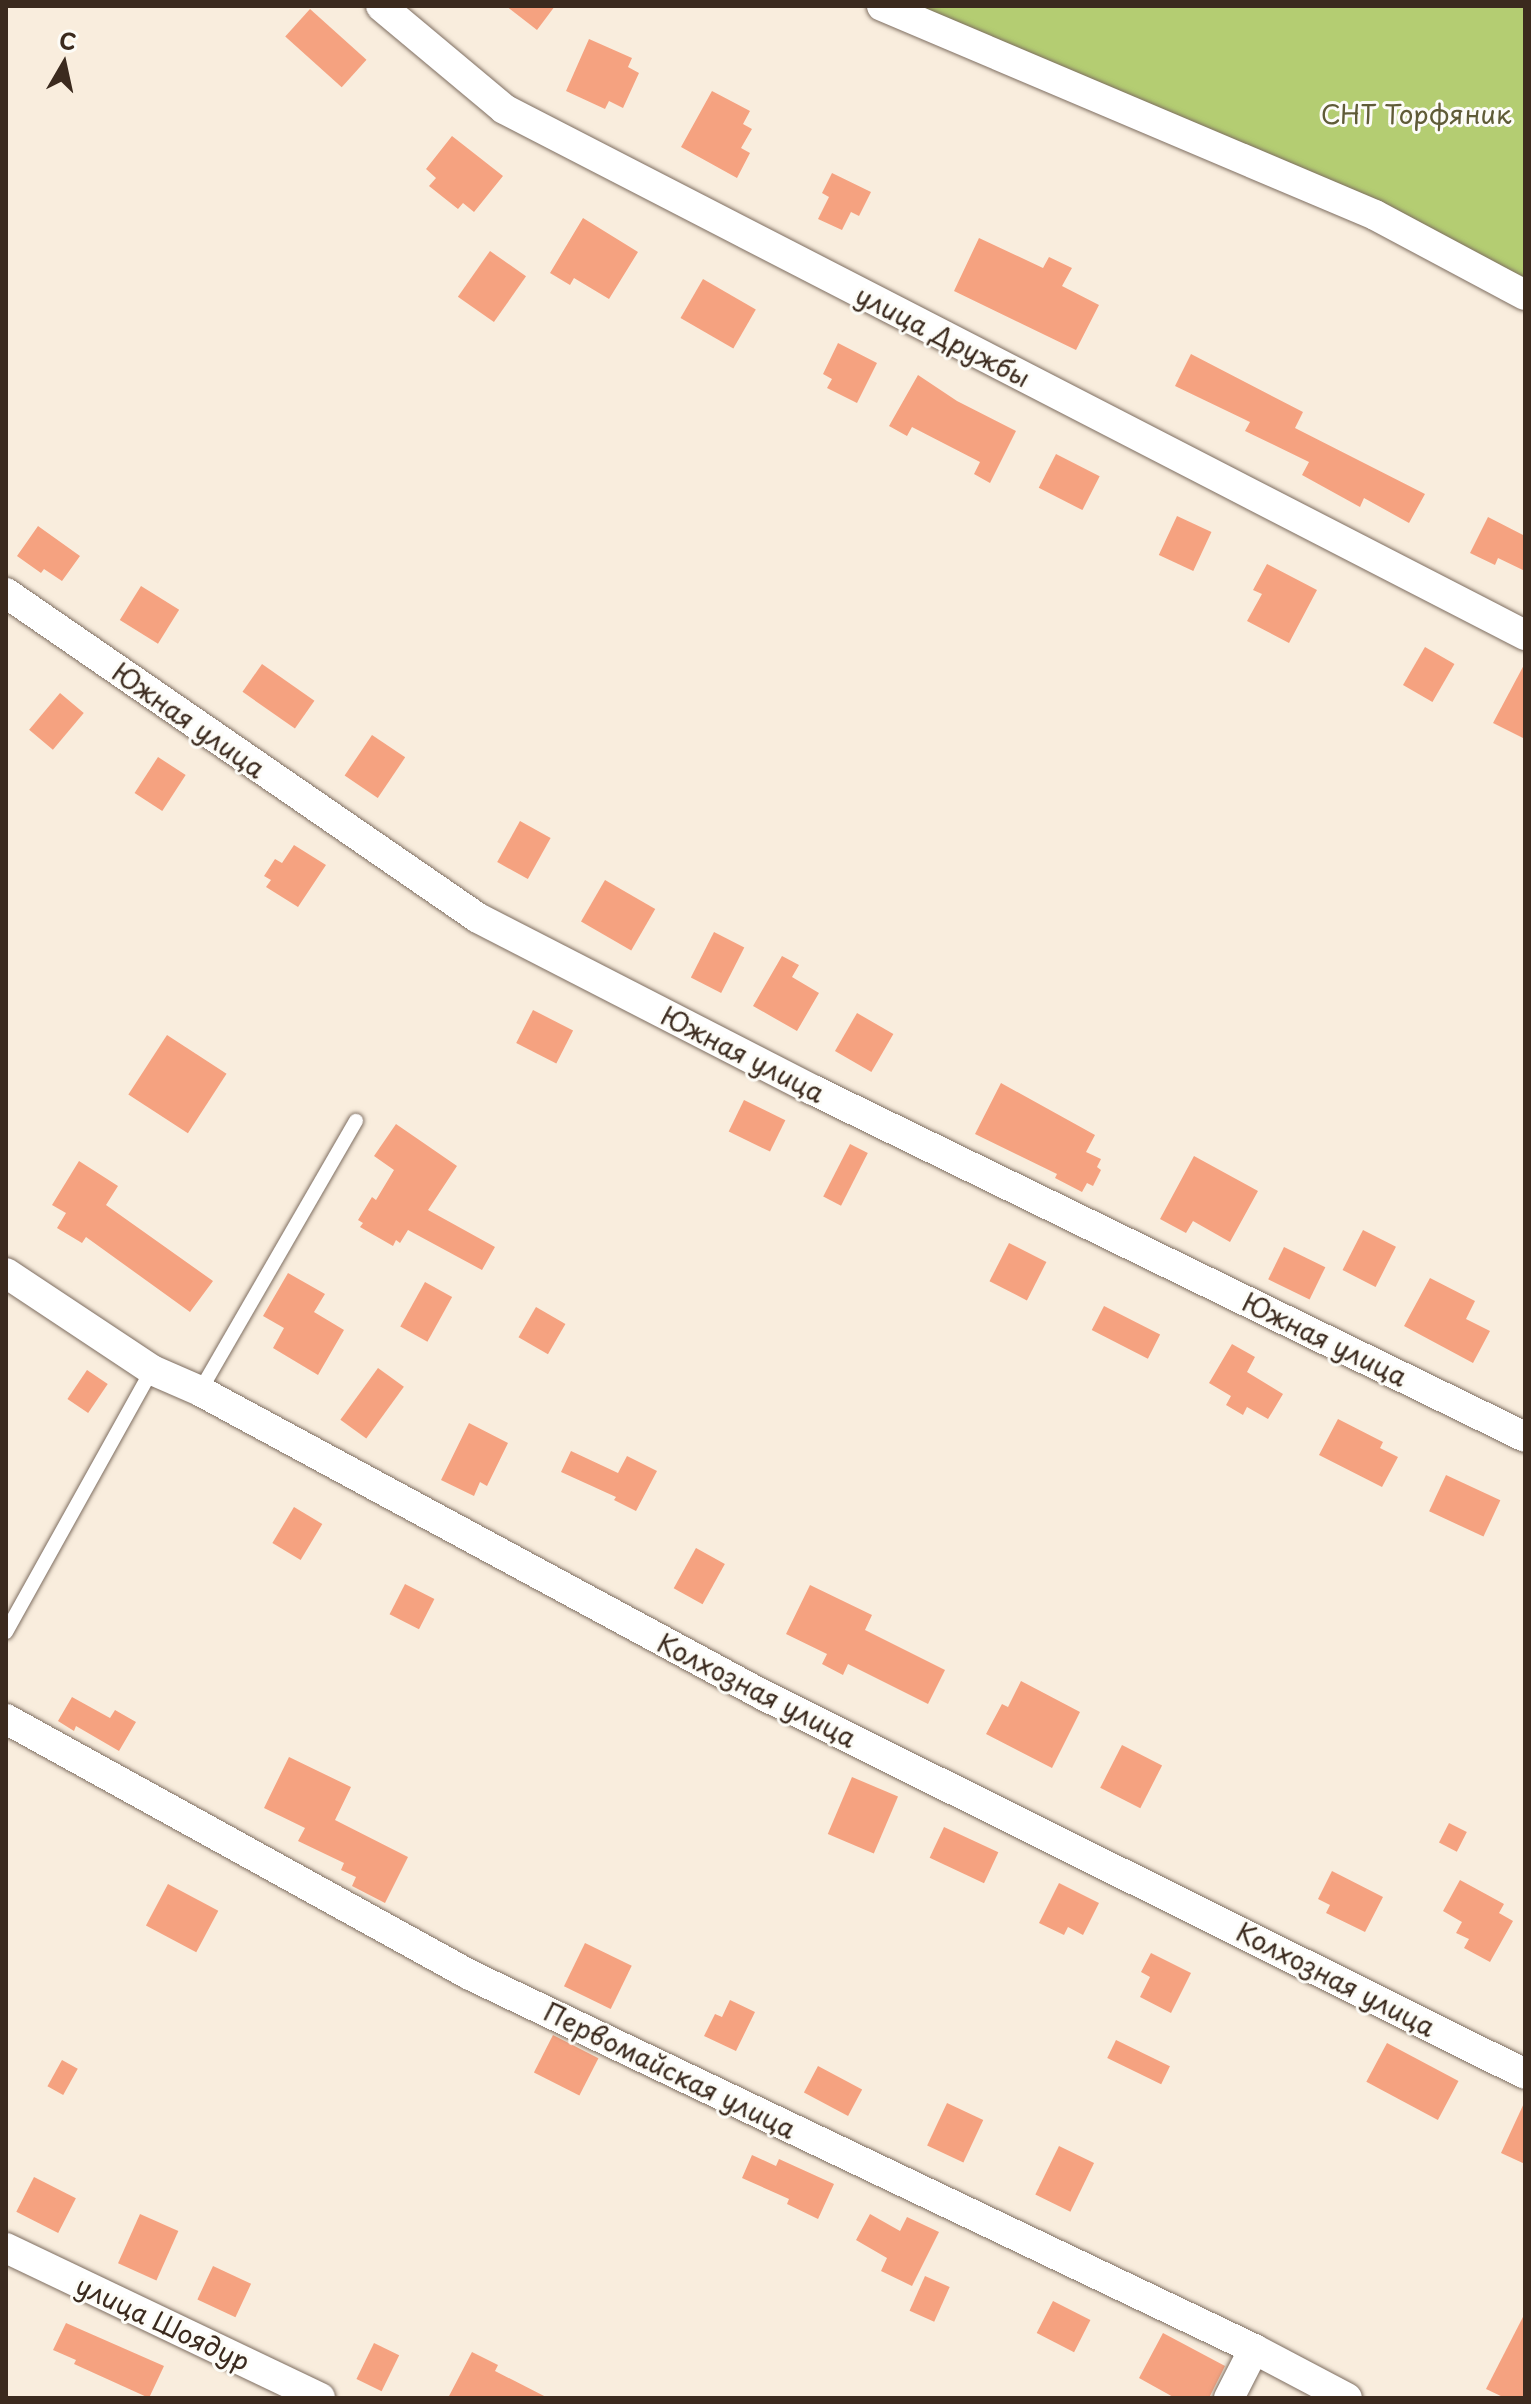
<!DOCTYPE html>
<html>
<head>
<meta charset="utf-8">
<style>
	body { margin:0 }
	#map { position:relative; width:1531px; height:2404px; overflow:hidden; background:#f9eddd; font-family:"Playpen Sans",sans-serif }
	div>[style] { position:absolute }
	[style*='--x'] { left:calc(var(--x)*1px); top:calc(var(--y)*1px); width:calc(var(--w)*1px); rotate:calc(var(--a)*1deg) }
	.green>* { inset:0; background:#b4cd72 }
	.building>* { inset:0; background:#f5a280; transform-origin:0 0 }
	.roads { filter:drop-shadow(0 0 2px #7e6e61) drop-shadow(0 0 2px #7e6e61) }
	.lane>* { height:14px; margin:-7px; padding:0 7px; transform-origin:7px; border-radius:7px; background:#fff }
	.street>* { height:30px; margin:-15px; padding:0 15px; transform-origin:15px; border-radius:15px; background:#fff }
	span { translate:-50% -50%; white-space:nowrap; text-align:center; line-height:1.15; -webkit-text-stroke:6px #fdfcf7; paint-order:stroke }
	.park-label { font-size:26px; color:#5f5b37 }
	.street-label { font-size:26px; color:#3b2a1e }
	.frame { position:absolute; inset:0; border:8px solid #3b2a1e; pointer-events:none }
	.north { position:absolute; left:24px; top:24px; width:80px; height:80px; -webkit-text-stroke:6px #fdfcf7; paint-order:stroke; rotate:9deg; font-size:22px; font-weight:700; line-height:32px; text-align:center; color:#3b2a1e }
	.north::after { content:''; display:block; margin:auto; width:28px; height:36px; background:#3b2a1e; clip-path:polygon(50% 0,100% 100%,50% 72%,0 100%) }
</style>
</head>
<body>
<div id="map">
	<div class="green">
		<div style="clip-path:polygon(882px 6px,1525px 6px,1525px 295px)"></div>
	</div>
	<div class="building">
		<div style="clip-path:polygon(506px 6px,555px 6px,537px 30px)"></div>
		<div style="left:310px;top:9px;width:76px;height:37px;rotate:42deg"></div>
		<div style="clip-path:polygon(589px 39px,632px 58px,628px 67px,639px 73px,623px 108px,609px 101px,605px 109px,566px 91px)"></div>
		<div style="clip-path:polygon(712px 91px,750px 111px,743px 124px,752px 129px,741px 148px,750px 153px,737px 178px,681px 147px)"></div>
		<div style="clip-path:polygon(452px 136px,503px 176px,474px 212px,463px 203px,458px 209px,429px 186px,436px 178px,426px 169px)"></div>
		<div style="clip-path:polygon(832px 173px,871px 192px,859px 216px,851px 212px,842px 230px,818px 219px,829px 197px,822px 193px)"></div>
		<div style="clip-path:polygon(583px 218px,638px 252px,609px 299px,574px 278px,570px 285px,550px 273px)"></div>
		<div style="clip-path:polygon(979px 238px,1043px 268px,1049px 257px,1072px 268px,1062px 286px,1099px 305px,1076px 350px,954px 291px)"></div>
		<div style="left:490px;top:251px;width:44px;height:56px;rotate:35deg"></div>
		<div style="left:703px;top:279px;width:61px;height:45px;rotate:30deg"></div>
		<div style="clip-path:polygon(838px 343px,877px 363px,857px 403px,827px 388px,832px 379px,823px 374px)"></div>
		<div style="clip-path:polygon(1191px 354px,1303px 412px,1295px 428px,1425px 494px,1409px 523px,1364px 498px,1360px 507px,1302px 475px,1309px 462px,1245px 431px,1250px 422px,1175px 386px)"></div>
		<div style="clip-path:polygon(918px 375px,957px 401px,1016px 431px,990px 483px,974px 474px,980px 462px,912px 427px,907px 436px,889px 426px)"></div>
		<div style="left:1056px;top:454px;width:49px;height:38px;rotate:27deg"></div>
		<div style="left:1177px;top:516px;width:38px;height:43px;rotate:25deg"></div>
		<div style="clip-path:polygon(1488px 517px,1525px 536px,1525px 571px,1498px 558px,1495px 565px,1470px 553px)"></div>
		<div style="clip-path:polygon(38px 526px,80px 556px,62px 581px,44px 569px,41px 573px,17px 556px)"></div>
		<div style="clip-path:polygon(1267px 564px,1317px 590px,1289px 643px,1247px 621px,1262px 594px,1253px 590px)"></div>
		<div style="left:141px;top:586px;width:45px;height:40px;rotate:32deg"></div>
		<div style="left:1425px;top:647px;width:34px;height:44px;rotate:30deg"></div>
		<div style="clip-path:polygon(1525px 663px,1525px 739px,1493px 723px)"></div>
		<div style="left:262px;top:664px;width:64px;height:34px;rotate:35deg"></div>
		<div style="left:60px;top:693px;width:31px;height:48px;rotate:40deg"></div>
		<div style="left:372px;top:735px;width:40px;height:49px;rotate:34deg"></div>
		<div style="left:158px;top:757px;width:33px;height:43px;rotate:33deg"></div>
		<div style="left:520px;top:821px;width:35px;height:47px;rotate:29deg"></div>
		<div style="clip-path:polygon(294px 845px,326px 865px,298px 907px,266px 887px,271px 880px,264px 876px,275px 859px,282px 863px)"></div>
		<div style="left:605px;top:880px;width:58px;height:48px;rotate:30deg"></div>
		<div style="left:714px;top:932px;width:34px;height:51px;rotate:27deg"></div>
		<div style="clip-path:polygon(782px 956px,799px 965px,792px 977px,819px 993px,797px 1031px,753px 1006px)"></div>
		<div style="left:533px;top:1010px;width:45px;height:37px;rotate:27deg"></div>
		<div style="left:857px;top:1013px;width:42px;height:44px;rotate:30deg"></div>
		<div style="left:167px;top:1035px;width:71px;height:71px;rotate:33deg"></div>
		<div style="clip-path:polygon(1001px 1083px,1095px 1135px,1086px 1152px,1101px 1159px,1097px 1167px,1101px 1170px,1093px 1186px,1087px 1183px,1082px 1192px,1055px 1178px,1057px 1174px,975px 1134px)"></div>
		<div style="left:744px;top:1100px;width:46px;height:35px;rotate:26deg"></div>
		<div style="clip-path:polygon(396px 1124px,457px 1166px,428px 1210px,495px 1247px,482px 1270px,408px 1230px,400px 1243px,396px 1240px,393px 1246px,360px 1227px,363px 1223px,358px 1220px,372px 1197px,376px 1200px,394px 1170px,374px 1156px)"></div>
		<div style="left:850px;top:1144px;width:20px;height:59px;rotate:27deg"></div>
		<div style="clip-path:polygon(1194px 1156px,1258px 1191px,1230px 1242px,1193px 1221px,1186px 1233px,1160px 1219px)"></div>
		<div style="clip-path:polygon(79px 1161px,118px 1186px,106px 1205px,213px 1281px,190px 1312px,86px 1237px,82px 1243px,57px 1228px,66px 1213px,52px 1205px)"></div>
		<div style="left:1363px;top:1230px;width:37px;height:45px;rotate:27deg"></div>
		<div style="left:1009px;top:1243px;width:42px;height:43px;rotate:27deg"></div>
		<div style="left:1284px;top:1247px;width:46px;height:36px;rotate:26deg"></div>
		<div style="clip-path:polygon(288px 1273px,325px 1294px,314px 1312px,344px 1330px,318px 1375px,273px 1348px,284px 1328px,263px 1316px)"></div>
		<div style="clip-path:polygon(1430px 1278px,1475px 1301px,1466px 1319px,1490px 1331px,1473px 1363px,1404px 1326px)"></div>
		<div style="left:425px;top:1282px;width:31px;height:51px;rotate:29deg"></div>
		<div style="left:1104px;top:1306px;width:63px;height:27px;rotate:27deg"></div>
		<div style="left:536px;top:1307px;width:34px;height:35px;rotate:30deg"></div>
		<div style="clip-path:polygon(1232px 1344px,1255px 1357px,1247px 1372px,1283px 1394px,1268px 1419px,1247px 1407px,1243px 1415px,1226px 1405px,1231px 1396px,1209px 1383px)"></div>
		<div style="left:378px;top:1368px;width:32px;height:64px;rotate:36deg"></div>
		<div style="left:87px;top:1370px;width:25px;height:35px;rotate:34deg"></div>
		<div style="clip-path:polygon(1338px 1419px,1383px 1442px,1380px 1448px,1398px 1457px,1382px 1487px,1319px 1455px)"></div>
		<div style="clip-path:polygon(469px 1423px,508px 1443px,487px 1486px,480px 1482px,474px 1496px,441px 1480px)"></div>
		<div style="clip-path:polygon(571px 1451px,618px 1473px,627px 1456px,657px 1471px,636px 1511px,614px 1500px,616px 1497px,561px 1472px)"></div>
		<div style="left:1446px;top:1475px;width:60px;height:40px;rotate:25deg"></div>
		<div style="left:294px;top:1507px;width:33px;height:42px;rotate:31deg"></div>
		<div style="left:696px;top:1548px;width:33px;height:46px;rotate:29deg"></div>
		<div style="left:405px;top:1584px;width:33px;height:34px;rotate:27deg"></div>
		<div style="clip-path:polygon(810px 1585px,872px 1615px,865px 1630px,945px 1670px,928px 1704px,848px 1664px,843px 1675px,822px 1664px,827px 1654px,786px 1634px)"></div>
		<div style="clip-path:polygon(1021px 1681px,1080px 1712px,1052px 1768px,986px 1734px,1002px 1704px,1008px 1707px)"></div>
		<div style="clip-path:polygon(72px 1697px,110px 1718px,115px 1710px,136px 1722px,119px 1751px,76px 1726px,74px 1731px,58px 1721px)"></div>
		<div style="left:1122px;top:1745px;width:45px;height:48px;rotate:27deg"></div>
		<div style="clip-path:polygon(289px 1757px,351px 1787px,335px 1820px,408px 1857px,385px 1903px,352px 1886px,356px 1877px,341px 1870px,344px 1863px,298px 1841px,305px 1828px,264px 1808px)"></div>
		<div style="left:852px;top:1777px;width:50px;height:62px;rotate:23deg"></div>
		<div style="left:1449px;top:1823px;width:20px;height:22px;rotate:27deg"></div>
		<div style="left:944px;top:1827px;width:60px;height:34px;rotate:25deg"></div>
		<div style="clip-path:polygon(1332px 1871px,1383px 1897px,1365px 1932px,1326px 1913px,1330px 1905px,1318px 1899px)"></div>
		<div style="clip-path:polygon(1460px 1880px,1504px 1904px,1499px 1913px,1513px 1921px,1490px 1962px,1464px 1948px,1469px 1939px,1456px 1933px,1462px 1922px,1443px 1911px)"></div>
		<div style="clip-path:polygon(1059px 1883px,1099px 1903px,1083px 1935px,1068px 1927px,1064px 1935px,1039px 1923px)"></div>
		<div style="left:168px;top:1884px;width:57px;height:47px;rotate:28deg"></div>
		<div style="left:585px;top:1943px;width:52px;height:48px;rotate:26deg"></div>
		<div style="clip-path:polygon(1151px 1953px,1191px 1973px,1171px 2013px,1140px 1997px,1150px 1977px,1141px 1972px)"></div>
		<div style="clip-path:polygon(730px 2000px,755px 2012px,736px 2051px,704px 2036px,715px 2014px,722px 2017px)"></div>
		<div style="left:553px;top:2035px;width:51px;height:42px;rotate:27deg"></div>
		<div style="left:1116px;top:2040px;width:60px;height:20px;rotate:26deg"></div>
		<div style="left:1387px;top:2043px;width:81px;height:44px;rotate:28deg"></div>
		<div style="left:62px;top:2060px;width:18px;height:30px;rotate:29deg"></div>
		<div style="left:818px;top:2066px;width:50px;height:30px;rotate:28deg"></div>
		<div style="clip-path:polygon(1525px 2101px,1525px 2164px,1501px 2153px)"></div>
		<div style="left:947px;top:2103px;width:40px;height:47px;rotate:25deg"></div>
		<div style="left:1059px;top:2146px;width:39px;height:54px;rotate:26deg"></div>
		<div style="clip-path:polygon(752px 2155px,776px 2166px,779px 2159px,834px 2184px,818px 2219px,787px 2204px,789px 2199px,742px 2178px)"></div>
		<div style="left:34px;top:2177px;width:47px;height:39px;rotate:27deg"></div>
		<div style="left:140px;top:2214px;width:42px;height:54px;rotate:24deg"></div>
		<div style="clip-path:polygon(870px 2214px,900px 2231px,907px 2217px,939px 2232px,912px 2286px,881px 2271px,887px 2258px,856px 2240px)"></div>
		<div style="left:213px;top:2266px;width:42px;height:37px;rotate:25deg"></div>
		<div style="left:925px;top:2276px;width:27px;height:38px;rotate:24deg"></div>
		<div style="left:1053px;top:2301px;width:42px;height:36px;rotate:27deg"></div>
		<div style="clip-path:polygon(1525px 2313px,1525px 2398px,1505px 2398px,1486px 2389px)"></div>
		<div style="clip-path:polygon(66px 2323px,164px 2366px,149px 2398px,74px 2364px,76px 2360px,53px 2350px)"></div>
		<div style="clip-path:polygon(1163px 2333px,1225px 2366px,1209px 2398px,1175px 2398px,1139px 2378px)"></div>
		<div style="left:374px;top:2343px;width:28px;height:40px;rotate:26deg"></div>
		<div style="clip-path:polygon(472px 2352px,498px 2365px,495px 2371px,548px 2398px,448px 2398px)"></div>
	</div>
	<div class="roads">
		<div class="lane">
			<div style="--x:200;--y:1391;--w:312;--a:-60"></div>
			<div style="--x:6;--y:1632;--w:300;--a:-60.9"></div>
		</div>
		<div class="street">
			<div style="--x:381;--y:6;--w:160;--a:39.9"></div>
			<div style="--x:504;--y:109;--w:1149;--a:27.26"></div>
			<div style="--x:882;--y:6;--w:535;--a:22.97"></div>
			<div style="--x:1375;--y:215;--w:170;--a:28.1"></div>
			<div style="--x:6;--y:593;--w:573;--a:34.55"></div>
			<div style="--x:478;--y:918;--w:377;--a:27.2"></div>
			<div style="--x:813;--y:1090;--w:792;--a:25.98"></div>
			<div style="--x:6;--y:1273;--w:175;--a:33.6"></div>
			<div style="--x:152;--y:1370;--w:52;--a:23.6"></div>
			<div style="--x:200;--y:1391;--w:640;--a:28.37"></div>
			<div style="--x:763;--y:1695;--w:851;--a:26.44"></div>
			<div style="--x:6;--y:1719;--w:530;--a:28.89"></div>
			<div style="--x:470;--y:1975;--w:869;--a:25.5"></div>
			<div style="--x:1254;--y:2349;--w:105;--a:27.8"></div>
			<div style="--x:6;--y:2248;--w:348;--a:25.5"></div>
			<div style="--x:1229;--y:2398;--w:55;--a:-63"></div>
		</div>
	</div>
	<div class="park-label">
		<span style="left:1416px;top:114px">СНТ Торфяник</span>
	</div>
	<div class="street-label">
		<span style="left:943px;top:336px;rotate:27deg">улица Дружбы</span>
		<span style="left:189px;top:720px;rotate:35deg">Южная улица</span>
		<span style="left:743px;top:1054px;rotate:27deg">Южная улица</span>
		<span style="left:1325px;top:1339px;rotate:26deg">Южная улица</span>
		<span style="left:757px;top:1690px;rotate:27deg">Колхозная улица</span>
		<span style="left:1336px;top:1979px;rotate:27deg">Колхозная улица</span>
		<span style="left:670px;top:2070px;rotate:26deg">Первомайская улица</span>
		<span style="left:163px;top:2323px;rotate:25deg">улица Шоядур</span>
	</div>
	<div class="frame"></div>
	<div class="north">С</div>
</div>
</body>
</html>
